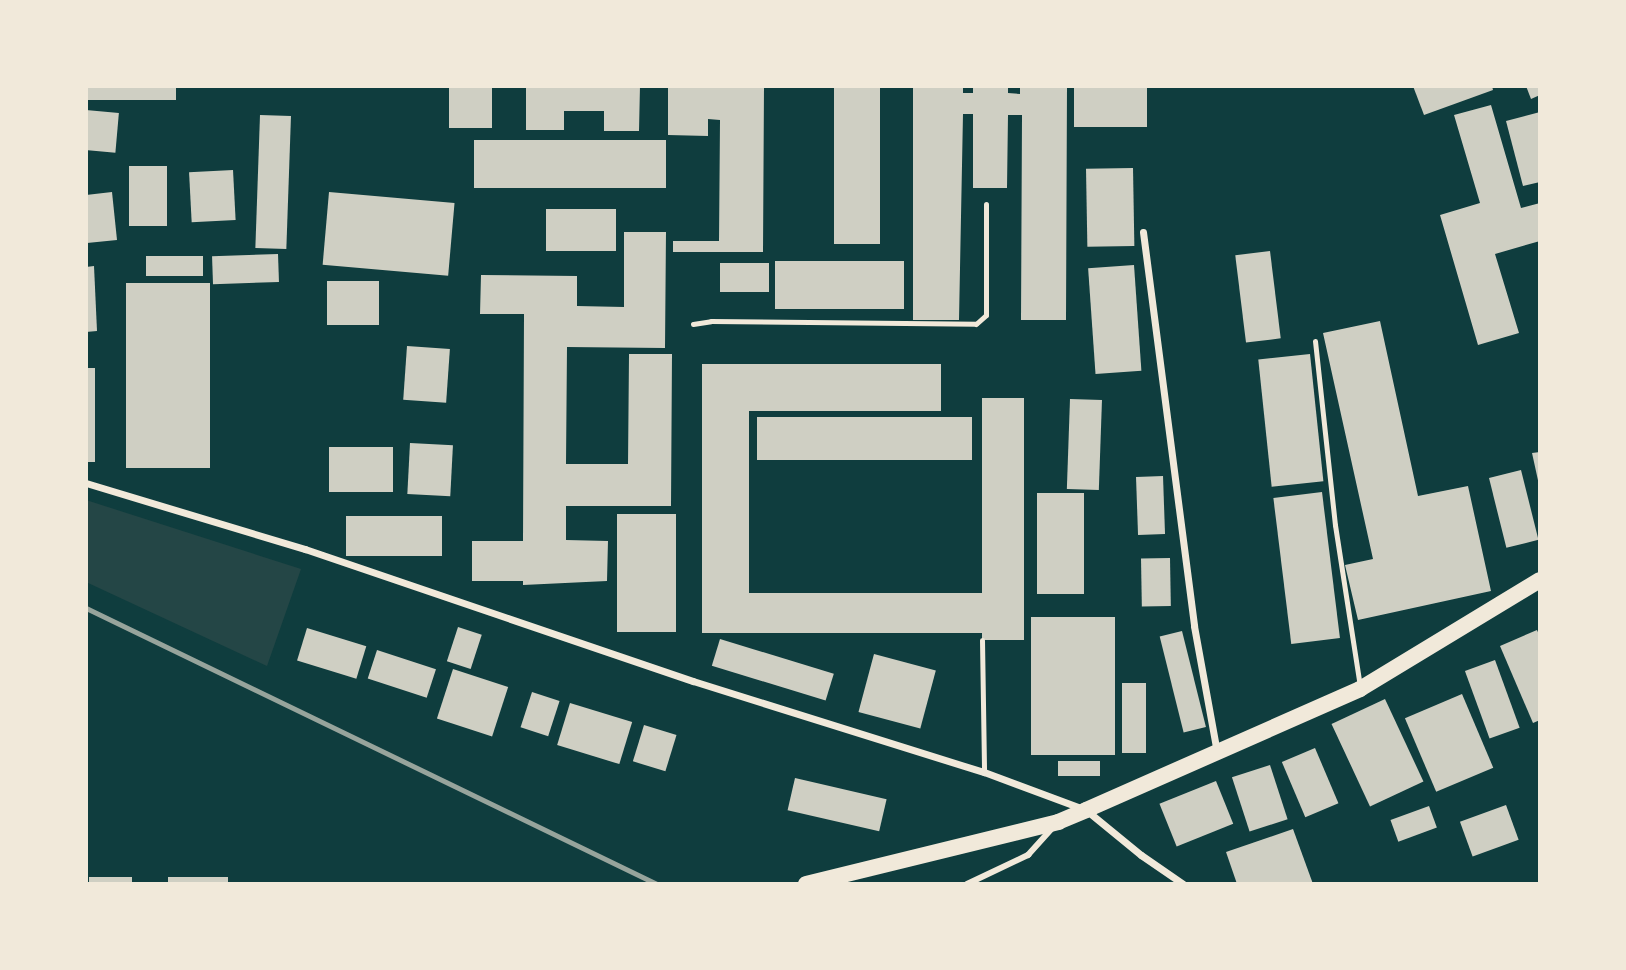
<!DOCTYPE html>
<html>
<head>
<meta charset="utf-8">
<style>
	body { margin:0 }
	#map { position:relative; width:1626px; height:970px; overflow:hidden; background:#0f3d3e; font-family:Raleway,sans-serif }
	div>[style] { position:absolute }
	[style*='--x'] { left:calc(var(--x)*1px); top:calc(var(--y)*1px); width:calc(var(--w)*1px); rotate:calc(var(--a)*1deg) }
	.green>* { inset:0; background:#244646 }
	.building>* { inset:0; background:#cfcfc3; transform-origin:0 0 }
	.service>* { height:5px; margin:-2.5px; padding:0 2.5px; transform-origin:2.5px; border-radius:2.5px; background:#f1e9da }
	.pedestrian>* { height:6px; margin:-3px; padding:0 3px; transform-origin:3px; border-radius:3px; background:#f1e9da }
	.minor>* { height:7px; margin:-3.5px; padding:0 3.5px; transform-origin:3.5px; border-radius:3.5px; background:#f1e9da }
	.primary>* { height:16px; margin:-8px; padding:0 8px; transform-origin:8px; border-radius:8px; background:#f1e9da }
	.rail>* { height:5px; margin:-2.5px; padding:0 2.5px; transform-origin:2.5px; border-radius:2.5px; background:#97a49c }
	span { translate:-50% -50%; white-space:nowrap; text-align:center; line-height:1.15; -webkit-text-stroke:7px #f1e9da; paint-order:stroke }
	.frame { position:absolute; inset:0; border:88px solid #f1e9da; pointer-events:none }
</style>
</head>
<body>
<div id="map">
	<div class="green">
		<div style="clip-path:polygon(86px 500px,301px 569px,267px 666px,86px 582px)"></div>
	</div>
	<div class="building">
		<div style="left:86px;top:86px;width:90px;height:14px"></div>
		<div style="left:449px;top:86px;width:43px;height:42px"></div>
		<div style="clip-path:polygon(526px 86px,640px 86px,639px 131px,604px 131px,604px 111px,564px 111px,564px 130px,526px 130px)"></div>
		<div style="clip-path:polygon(668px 86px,764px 86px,763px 252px,673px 252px,673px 241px,719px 241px,720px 120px,708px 119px,708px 136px,668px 135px)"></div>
		<div style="left:834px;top:86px;width:46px;height:158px"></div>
		<div style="clip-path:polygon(913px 86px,963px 86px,963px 93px,973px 93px,973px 86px,1008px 86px,1008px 93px,1020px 94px,1020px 86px,1067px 86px,1066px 320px,1021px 320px,1022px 115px,1008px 115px,1007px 188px,973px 188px,973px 114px,963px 114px,959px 320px,913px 320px)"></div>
		<div style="left:1074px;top:86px;width:73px;height:41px"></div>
		<div style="clip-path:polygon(1413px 86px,1492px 86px,1493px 90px,1424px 115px)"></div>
		<div style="clip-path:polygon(1526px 86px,1540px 86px,1540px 95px,1531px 99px)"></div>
		<div style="clip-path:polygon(1491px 105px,1521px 208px,1540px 203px,1540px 241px,1495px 254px,1519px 333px,1478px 345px,1440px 215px,1480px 203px,1454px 115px)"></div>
		<div style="left:86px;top:110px;width:33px;height:40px;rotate:5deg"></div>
		<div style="clip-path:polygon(1540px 112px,1540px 182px,1523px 186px,1506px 121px)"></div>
		<div style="left:260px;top:115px;width:31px;height:133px;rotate:2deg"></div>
		<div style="left:474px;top:140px;width:192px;height:48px"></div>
		<div style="left:129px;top:166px;width:38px;height:60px"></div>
		<div style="left:1133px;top:168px;width:78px;height:47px;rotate:89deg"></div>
		<div style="left:233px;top:170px;width:50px;height:44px;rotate:87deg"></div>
		<div style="clip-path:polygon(112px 192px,117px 240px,87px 243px,86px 195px)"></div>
		<div style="left:329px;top:192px;width:126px;height:73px;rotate:5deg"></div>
		<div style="left:546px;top:209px;width:70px;height:42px"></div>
		<div style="clip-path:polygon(624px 232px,666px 232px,665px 348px,567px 347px,566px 464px,628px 464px,629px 354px,672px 354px,671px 506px,566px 506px,566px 540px,608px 541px,607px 581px,523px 585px,523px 581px,472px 581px,472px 541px,523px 541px,524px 314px,480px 314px,481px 275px,577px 276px,577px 306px,624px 307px)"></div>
		<div style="left:1270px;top:251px;width:88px;height:35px;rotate:83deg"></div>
		<div style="left:278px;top:254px;width:28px;height:66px;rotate:88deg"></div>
		<div style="left:146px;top:256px;width:57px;height:20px"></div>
		<div style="left:775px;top:261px;width:129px;height:48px"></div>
		<div style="left:720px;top:263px;width:49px;height:29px"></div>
		<div style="left:1134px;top:265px;width:106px;height:46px;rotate:86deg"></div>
		<div style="clip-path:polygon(94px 266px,97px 331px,86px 332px,86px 267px)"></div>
		<div style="left:379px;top:281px;width:44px;height:52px;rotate:90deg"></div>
		<div style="left:126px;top:283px;width:84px;height:185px"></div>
		<div style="clip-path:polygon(1380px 321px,1418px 496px,1468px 486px,1491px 591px,1358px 620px,1345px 565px,1373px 559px,1323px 333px)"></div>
		<div style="left:407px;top:346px;width:43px;height:54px;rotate:4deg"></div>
		<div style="left:1310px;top:354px;width:128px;height:52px;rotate:84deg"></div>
		<div style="clip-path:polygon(702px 364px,941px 364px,941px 411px,749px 411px,749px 593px,982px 593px,982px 398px,1024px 398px,1024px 640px,982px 640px,982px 633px,702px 633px)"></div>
		<div style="left:86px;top:368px;width:9px;height:94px"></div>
		<div style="left:1070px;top:399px;width:32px;height:90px;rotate:2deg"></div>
		<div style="left:757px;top:417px;width:215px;height:43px"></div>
		<div style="left:410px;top:443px;width:43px;height:51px;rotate:3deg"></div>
		<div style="left:329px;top:447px;width:64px;height:45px"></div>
		<div style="clip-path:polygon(1540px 452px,1540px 485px,1539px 485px,1532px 453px)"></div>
		<div style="left:1521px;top:470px;width:72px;height:33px;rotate:76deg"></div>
		<div style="left:1163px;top:476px;width:58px;height:27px;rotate:88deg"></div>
		<div style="left:1322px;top:492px;width:147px;height:49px;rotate:83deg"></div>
		<div style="left:1037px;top:493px;width:47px;height:101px"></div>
		<div style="left:617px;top:514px;width:59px;height:118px"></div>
		<div style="left:442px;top:516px;width:40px;height:96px;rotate:90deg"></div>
		<div style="left:1170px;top:558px;width:48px;height:29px;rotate:89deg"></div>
		<div style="left:1031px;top:617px;width:84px;height:138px"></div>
		<div style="left:458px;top:627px;width:25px;height:36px;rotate:18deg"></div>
		<div style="left:307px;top:628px;width:62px;height:34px;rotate:17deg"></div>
		<div style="clip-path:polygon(1537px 630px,1540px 637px,1540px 720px,1533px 723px,1500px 646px)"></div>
		<div style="left:1182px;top:631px;width:99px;height:23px;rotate:76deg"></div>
		<div style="left:720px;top:639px;width:119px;height:28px;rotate:17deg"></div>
		<div style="left:377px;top:650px;width:62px;height:30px;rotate:18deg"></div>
		<div style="left:874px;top:654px;width:64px;height:60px;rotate:15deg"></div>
		<div style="left:1495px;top:660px;width:72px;height:32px;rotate:70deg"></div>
		<div style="left:453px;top:669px;width:58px;height:52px;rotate:18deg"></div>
		<div style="left:1122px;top:683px;width:24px;height:70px"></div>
		<div style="left:532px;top:692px;width:29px;height:37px;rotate:18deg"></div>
		<div style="left:1462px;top:694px;width:80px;height:62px;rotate:67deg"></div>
		<div style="left:1385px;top:699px;width:91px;height:59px;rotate:65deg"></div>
		<div style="left:570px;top:703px;width:65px;height:44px;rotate:17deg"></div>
		<div style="left:644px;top:725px;width:34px;height:38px;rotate:17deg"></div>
		<div style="left:1315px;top:748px;width:60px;height:36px;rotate:67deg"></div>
		<div style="left:1058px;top:761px;width:42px;height:15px"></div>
		<div style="left:1270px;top:765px;width:57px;height:40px;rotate:72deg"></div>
		<div style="left:795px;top:778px;width:94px;height:33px;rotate:13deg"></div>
		<div style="left:1216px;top:781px;width:46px;height:61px;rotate:68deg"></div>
		<div style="left:1506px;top:805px;width:37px;height:49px;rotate:70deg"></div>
		<div style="left:1429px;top:806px;width:23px;height:41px;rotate:70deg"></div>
		<div style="clip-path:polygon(1293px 829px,1313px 884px,1237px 884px,1226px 852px)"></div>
		<div style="left:89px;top:877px;width:43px;height:7px"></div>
		<div style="left:168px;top:877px;width:60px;height:7px"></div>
	</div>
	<div class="service">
		<div style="--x:693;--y:324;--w:18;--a:-9"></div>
		<div style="--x:711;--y:321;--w:265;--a:0.6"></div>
		<div style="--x:976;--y:324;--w:13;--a:-42"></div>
		<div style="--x:986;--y:315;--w:111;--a:-90"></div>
		<div style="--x:1315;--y:341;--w:185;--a:83.8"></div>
		<div style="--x:1335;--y:525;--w:163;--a:81.2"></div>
		<div style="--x:982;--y:640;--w:132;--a:89.1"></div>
	</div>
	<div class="pedestrian">
		<div style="--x:967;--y:884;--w:68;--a:-25.4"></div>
		<div style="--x:1028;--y:855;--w:36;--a:-48"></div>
	</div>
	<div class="minor">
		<div style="--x:1143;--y:232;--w:397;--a:82.6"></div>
		<div style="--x:1194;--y:626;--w:128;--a:79.7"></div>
		<div style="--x:86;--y:483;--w:229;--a:16.8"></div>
		<div style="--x:305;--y:549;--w:410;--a:18.8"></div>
		<div style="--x:693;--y:681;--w:305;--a:17.4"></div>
		<div style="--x:984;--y:772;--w:109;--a:20.4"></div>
		<div style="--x:1086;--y:810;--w:71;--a:39.3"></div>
		<div style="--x:1141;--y:855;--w:51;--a:34.6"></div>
	</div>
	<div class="primary">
		<div style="--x:806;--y:884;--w:260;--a:-13.8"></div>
		<div style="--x:1058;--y:822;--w:30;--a:-23"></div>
		<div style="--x:1086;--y:810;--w:300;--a:-23.8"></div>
		<div style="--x:1360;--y:689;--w:210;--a:-31.2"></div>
	</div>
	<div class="rail">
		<div style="--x:86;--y:608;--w:634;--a:25.8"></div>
	</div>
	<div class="frame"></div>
</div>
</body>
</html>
